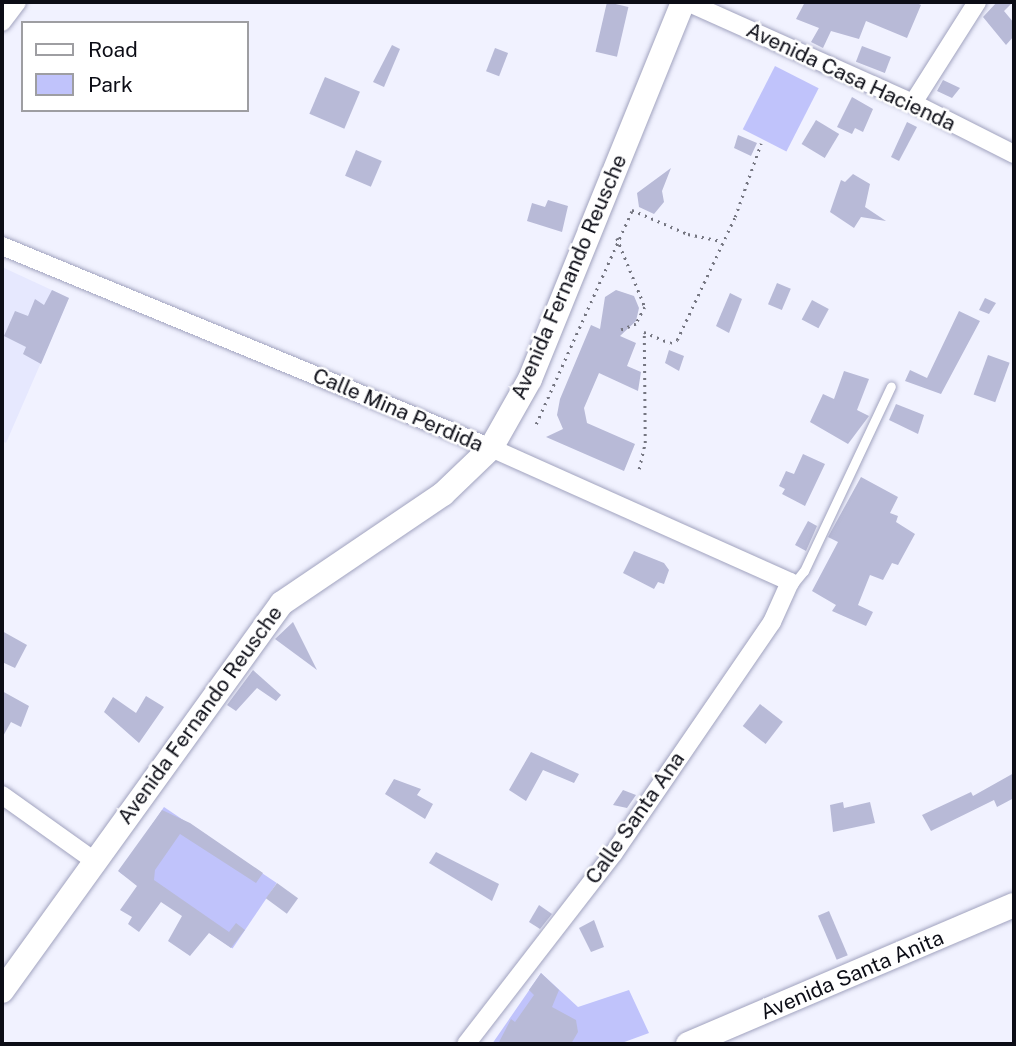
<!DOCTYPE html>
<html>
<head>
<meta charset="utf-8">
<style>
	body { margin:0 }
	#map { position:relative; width:1016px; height:1046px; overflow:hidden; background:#f1f2ff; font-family:"Public Sans",sans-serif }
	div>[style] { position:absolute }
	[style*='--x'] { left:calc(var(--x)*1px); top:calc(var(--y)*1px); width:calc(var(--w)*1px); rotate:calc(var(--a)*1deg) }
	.built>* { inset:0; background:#e6e8fe }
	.green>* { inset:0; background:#c0c3fb; transform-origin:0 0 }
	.building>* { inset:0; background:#b8bad7; transform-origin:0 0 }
	.path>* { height:2.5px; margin-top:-1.25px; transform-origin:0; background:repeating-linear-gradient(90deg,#757681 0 2px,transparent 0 7px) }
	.roads { filter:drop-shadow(0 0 2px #a1a3bf) drop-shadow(0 0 2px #a1a3bf) }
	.lane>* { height:9px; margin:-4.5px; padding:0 4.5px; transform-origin:4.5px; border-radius:4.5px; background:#fff }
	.street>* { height:18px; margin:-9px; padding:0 9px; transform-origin:9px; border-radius:9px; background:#fff }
	.secondary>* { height:24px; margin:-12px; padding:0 12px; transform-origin:12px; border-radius:12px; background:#fff }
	span { translate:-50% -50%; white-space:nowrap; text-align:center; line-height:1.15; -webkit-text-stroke:5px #fff; paint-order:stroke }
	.street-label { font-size:21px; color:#0c0d16 }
	.frame { position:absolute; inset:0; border:4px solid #0c0d16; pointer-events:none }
	.legend { position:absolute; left:21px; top:21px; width:228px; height:91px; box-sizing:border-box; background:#fff; border:2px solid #9e9ea2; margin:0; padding:9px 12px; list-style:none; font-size:21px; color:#0c0d16 }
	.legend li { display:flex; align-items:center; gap:14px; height:35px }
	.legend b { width:35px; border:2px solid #9e9ea2 }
</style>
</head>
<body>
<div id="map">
	<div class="built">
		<div style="clip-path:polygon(2px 267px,69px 298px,6px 443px,2px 441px)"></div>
	</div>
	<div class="green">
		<div style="left:775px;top:66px;width:49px;height:71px;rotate:27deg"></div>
		<div style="left:164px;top:807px;width:136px;height:79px;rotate:34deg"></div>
		<div style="clip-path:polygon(541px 973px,578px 1007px,629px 990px,649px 1033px,619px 1044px,492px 1044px)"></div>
	</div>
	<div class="building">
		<div style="left:607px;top:2px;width:22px;height:51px;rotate:13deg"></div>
		<div style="clip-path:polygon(805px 2px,915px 2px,921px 5px,907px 38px,866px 21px,859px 39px,831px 31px,823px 48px,811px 42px,819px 28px,796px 19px)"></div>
		<div style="clip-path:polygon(997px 2px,1013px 2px,1004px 11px,1014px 23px,1014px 36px,1006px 45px,983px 17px)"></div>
		<div style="clip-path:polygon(392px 45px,400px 49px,384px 87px,373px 82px)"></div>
		<div style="left:862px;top:46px;width:31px;height:17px;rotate:21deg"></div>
		<div style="left:495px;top:48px;width:14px;height:25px;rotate:21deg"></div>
		<div style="left:325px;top:77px;width:38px;height:40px;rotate:23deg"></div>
		<div style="clip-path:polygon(943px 80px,960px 88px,952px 98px,937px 91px)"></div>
		<div style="clip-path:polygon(852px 97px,873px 109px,863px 132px,855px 128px,852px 134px,837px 127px)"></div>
		<div style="left:816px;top:120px;width:27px;height:28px;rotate:31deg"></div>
		<div style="clip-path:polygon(907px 122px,917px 127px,899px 161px,891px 157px)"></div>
		<div style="clip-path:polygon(738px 135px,757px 143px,751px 156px,734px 148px)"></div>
		<div style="left:356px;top:150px;width:28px;height:28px;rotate:23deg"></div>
		<div style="clip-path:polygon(671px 168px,662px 191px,664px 202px,654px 214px,639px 207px,637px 193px)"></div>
		<div style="clip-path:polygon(853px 174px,870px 184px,865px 207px,886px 221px,861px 217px,854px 228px,830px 212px,841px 180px,845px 182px)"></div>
		<div style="clip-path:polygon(548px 200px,568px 206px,562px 232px,527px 221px,532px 203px,545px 207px)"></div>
		<div style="left:777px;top:283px;width:15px;height:23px;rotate:23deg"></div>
		<div style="clip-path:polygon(52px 290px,69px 298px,41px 364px,23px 354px,26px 347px,4px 336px,15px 311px,28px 316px,35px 299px,44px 305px)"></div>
		<div style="clip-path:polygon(616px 290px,634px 296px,639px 308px,636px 321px,620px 336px,636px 343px,627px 366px,641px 372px,638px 391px,599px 373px,584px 408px,587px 423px,635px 444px,624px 471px,546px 437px,563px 429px,557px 415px,560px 399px,591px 325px,600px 329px,605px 297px)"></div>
		<div style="clip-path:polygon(730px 293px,742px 299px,729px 333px,716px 326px)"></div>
		<div style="clip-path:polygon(985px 298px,996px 303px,989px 314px,979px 310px)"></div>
		<div style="left:812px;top:300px;width:19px;height:22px;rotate:28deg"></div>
		<div style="clip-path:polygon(959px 311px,980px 321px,941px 394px,905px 381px,910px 370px,927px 378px)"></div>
		<div style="clip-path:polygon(669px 350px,684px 356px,679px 371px,665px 363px)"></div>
		<div style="left:988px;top:355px;width:23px;height:42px;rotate:20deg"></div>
		<div style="clip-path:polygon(844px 371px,869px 379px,857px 410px,869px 416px,848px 444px,810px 422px,823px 394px,834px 399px)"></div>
		<div style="clip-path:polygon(896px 404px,924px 415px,918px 434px,889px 420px)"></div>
		<div style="clip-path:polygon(803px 454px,825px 464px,805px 506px,782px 494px,785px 489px,779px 486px,786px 471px,794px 474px)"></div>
		<div style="clip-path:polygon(861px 477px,898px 497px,890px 513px,898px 516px,896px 522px,915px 534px,898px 565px,892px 563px,883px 580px,870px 575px,858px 605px,873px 612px,866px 626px,832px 611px,836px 605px,812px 591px,838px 542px,828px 537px)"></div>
		<div style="clip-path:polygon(808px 521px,817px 526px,806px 551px,795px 545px)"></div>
		<div style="clip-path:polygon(634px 551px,664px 563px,669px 570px,664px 584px,658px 582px,654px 589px,623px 573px)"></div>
		<div style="clip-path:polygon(293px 622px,317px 670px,275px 639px)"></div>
		<div style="clip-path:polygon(2px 631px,27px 645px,15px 668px,2px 662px)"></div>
		<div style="clip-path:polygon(253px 670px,281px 695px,276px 701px,257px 688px,236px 711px,227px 705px)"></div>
		<div style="clip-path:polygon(2px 691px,29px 706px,21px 727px,11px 722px,2px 738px)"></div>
		<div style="clip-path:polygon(146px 696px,164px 707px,139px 743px,104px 712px,113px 697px,136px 713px)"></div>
		<div style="left:760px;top:704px;width:29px;height:28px;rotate:38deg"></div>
		<div style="clip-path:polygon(531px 752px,579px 774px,574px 783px,543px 770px,526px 801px,509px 790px)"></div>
		<div style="clip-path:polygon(1014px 773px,1014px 798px,997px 807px,994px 800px,931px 831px,922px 815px,971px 792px,973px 796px)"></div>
		<div style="clip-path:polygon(394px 779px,421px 789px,417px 795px,433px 804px,425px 819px,385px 794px)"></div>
		<div style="clip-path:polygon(623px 790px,636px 795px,627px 808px,613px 805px)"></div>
		<div style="clip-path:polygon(843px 802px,844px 808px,870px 802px,875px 823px,833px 832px,830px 805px)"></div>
		<div style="clip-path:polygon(162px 810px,190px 823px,263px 873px,256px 883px,180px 834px,155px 870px,154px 880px,229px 932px,236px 923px,245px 930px,231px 948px,209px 933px,190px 956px,168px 941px,182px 916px,161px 902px,139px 932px,128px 924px,132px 917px,120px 910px,137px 886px,118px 871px)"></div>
		<div style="clip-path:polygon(436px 852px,499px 884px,492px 901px,429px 863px)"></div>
		<div style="left:277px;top:883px;width:26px;height:19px;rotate:36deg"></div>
		<div style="clip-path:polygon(539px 905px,552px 914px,540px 929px,529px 922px)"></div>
		<div style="left:829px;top:911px;width:48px;height:12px;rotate:67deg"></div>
		<div style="clip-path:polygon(594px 920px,604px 947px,591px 952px,579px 928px)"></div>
		<div style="clip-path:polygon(541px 973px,559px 990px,552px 1007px,576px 1020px,578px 1032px,571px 1044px,498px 1044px,511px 1019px,515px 1022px,534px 995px,529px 990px)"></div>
	</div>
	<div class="path">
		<div style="--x:617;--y:238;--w:74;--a:67.9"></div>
		<div style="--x:645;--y:307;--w:19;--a:118"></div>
		<div style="--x:636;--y:324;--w:16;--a:158"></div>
		<div style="--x:536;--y:424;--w:235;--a:-65.8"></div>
		<div style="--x:632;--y:210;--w:61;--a:23.2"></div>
		<div style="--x:688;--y:234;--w:34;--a:12"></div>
		<div style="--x:639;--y:469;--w:27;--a:-77"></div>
		<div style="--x:645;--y:443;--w:111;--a:-90.5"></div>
		<div style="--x:644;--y:332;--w:28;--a:23"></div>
		<div style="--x:670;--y:343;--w:8;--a:-23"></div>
		<div style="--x:677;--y:340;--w:136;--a:-64.8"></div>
		<div style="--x:735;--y:217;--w:78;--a:-70.6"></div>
	</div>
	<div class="roads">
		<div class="lane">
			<div style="--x:790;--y:588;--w:22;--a:-51"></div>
			<div style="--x:804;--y:571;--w:204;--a:-64.8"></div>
		</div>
		<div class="street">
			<div style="--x:687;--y:2;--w:248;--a:24.1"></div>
			<div style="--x:913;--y:103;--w:113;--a:26.8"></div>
			<div style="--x:2;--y:22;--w:25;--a:-53"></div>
			<div style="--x:913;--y:103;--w:120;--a:-57.6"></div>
			<div style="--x:2;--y:246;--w:529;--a:22.44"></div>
			<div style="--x:491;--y:448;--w:328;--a:24.1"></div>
			<div style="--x:790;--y:582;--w:44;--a:114.2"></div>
			<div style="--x:772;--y:622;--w:281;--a:124.4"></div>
			<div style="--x:613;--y:854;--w:240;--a:127.7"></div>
			<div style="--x:2;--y:795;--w:112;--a:35.5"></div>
		</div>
		<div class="secondary">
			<div style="--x:2;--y:991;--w:478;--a:-54.2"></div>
			<div style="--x:282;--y:603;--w:194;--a:-34.1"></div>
			<div style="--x:443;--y:494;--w:66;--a:-43.8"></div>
			<div style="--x:491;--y:448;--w:79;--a:-60.5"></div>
			<div style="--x:530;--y:379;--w:407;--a:-67.9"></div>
			<div style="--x:688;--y:1044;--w:354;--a:-23.1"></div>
		</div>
	</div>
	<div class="street-label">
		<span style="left:851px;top:77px;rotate:25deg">Avenida Casa Hacienda</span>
		<span style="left:569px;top:277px;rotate:-67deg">Avenida Fernando Reusche</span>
		<span style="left:398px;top:410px;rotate:23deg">Calle Mina Perdida</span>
		<span style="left:200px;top:715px;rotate:-54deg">Avenida Fernando Reusche</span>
		<span style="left:635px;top:818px;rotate:-55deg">Calle Santa Ana</span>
		<span style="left:852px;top:975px;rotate:-23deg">Avenida Santa Anita</span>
	</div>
	<div class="frame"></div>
	<ul class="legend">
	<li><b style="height:9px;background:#fff"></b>Road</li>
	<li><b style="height:19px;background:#c0c3fb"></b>Park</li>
	</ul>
</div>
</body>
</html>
